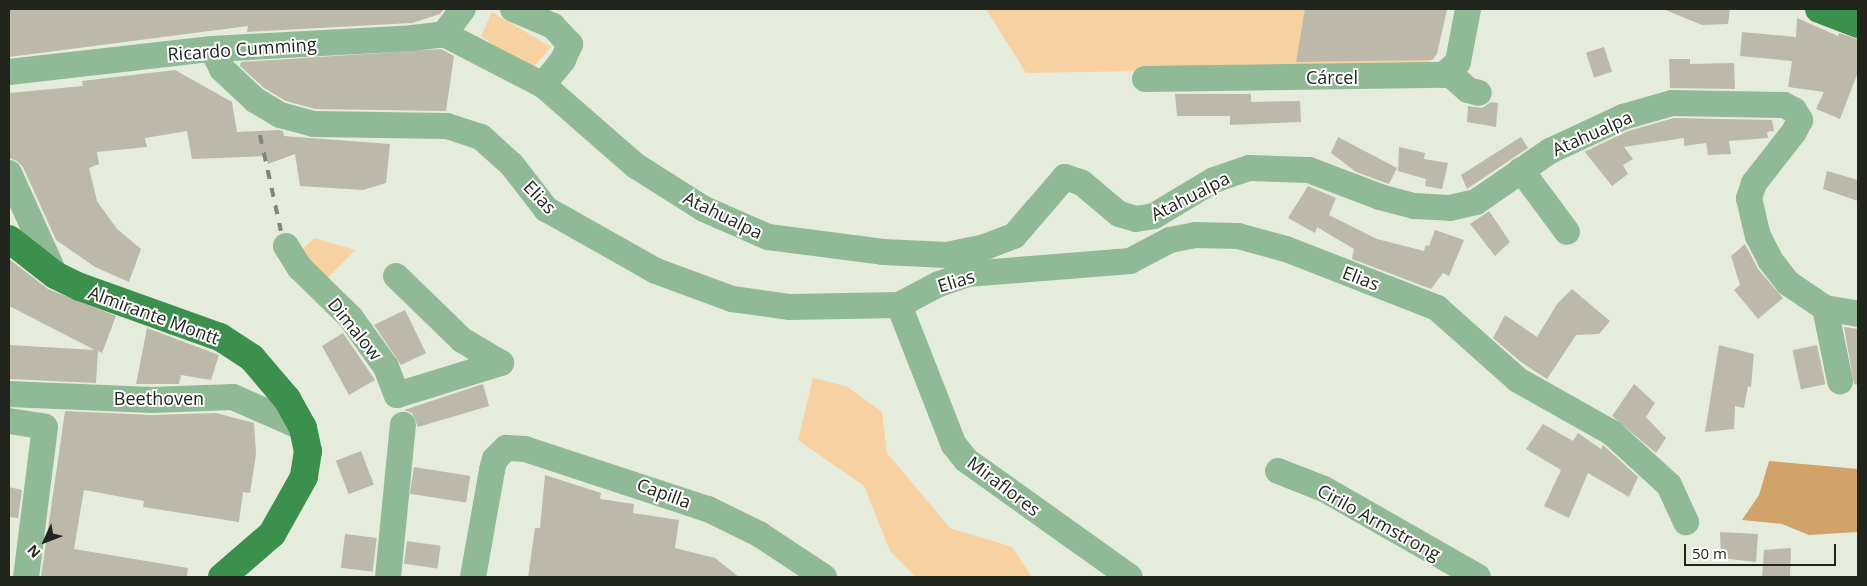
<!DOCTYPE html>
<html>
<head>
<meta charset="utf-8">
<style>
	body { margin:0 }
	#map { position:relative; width:1867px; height:586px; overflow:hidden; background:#e6ecdb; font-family:"Open Sans",sans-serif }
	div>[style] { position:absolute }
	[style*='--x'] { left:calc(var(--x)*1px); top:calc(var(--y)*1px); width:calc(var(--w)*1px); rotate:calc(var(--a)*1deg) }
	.green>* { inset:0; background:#f8d1a2 }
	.forest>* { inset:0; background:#d1a36a }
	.building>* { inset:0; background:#bcb9a9; transform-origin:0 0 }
	.minor>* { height:26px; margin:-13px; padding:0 13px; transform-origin:13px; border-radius:13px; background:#90ba95 }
	.major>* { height:28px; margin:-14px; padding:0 14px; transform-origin:14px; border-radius:14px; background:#3c904d }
	.rail>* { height:4px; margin-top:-2px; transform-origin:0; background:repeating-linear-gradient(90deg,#818579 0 9px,transparent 0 18px) }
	span { translate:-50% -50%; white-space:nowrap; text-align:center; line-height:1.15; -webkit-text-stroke:4px #fff; paint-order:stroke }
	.street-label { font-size:18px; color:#22241e }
	.frame { position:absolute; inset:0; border:10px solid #22241e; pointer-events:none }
	.north { position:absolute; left:20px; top:516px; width:50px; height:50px; -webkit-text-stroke:4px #fff; paint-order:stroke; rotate:227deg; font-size:14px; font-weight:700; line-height:20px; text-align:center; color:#22241e }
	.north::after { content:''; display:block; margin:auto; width:18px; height:22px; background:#22241e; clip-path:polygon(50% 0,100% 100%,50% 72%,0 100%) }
	.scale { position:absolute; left:1684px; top:544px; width:152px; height:22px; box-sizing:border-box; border:2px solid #22241e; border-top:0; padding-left:6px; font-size:15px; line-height:18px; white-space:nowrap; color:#22241e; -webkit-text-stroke:4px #fff; paint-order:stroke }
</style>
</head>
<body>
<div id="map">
	<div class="green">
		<div style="clip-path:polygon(986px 9px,1447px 9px,1437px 54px,1426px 66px,1026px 73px)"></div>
		<div style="clip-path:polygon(492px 12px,551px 47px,531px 70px,481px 36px)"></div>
		<div style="clip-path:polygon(314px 238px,355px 250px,322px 284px,299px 253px)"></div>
		<div style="clip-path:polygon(813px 378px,846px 386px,882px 412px,887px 453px,950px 528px,1012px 547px,1032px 577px,916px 577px,890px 551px,864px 486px,798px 440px)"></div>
	</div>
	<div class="forest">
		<div style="clip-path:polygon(1769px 461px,1858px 469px,1858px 532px,1809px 535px,1782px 524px,1742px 520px,1759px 495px)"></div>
	</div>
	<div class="building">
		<div style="clip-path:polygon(9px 9px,444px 9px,440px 14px,412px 23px,247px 32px,248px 26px,9px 57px)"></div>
		<div style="clip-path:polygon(1305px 9px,1447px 9px,1437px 54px,1432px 60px,1296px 62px)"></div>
		<div style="clip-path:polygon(1663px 9px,1730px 9px,1728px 24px,1702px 25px)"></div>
		<div style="clip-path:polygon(1797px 18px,1838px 36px,1839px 33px,1858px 39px,1858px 72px,1840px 119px,1816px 109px,1824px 92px,1788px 87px,1792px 61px,1740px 56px,1742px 32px,1796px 37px)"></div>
		<div style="left:1604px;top:47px;width:26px;height:19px;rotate:72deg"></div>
		<div style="clip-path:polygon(441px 49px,454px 56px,446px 111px,315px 109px,286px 101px,264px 88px,240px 66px,241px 62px)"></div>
		<div style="clip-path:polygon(1669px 59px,1690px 59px,1690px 64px,1734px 63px,1735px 89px,1670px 88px)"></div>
		<div style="clip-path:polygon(175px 70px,232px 102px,237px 132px,278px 130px,283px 131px,284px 136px,390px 144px,386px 183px,363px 190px,300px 186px,295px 154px,268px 164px,266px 156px,192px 159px,187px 131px,145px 138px,147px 147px,97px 152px,99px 164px,89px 168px,97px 201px,117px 229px,141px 249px,129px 282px,95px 267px,56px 240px,23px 167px,17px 161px,9px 158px,9px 93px,83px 86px,82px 81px)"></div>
		<div style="clip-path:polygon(1175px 94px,1251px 94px,1251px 102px,1300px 101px,1301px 122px,1230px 125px,1230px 116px,1177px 116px)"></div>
		<div style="clip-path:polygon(1491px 102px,1498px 103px,1496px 127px,1467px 122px,1468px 106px,1482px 108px)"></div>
		<div style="clip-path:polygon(1674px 118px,1772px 120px,1774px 131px,1767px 132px,1768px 138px,1729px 141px,1731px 154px,1708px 155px,1706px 143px,1684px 146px,1684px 138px,1624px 147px,1633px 159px,1623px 165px,1628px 174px,1612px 186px,1585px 152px,1582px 153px,1628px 131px)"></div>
		<div style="clip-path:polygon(1338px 137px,1397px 168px,1389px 184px,1356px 172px,1331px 153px)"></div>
		<div style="clip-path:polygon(1521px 137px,1528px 148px,1467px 189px,1461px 175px)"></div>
		<div style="clip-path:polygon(1399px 147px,1425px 153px,1424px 159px,1448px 163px,1442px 189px,1425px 186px,1426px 179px,1398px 171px)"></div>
		<div style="clip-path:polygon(1827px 171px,1858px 180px,1858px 201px,1823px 189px)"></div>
		<div style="clip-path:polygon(1308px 186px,1336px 198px,1329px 215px,1377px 239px,1424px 251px,1426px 245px,1429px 246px,1435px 230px,1464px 240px,1449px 276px,1443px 273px,1431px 289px,1352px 259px,1354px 249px,1317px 227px,1315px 233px,1288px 218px)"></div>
		<div style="clip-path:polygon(1489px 211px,1510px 242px,1495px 256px,1470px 224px)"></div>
		<div style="clip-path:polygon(1745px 244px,1758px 269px,1783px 298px,1758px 319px,1734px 290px,1740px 285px,1731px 256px)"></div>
		<div style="clip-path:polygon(9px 259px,48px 289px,116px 316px,102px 353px,98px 351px,96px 383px,9px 379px,9px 345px,95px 350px,9px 306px)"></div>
		<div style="clip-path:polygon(1572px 289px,1610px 321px,1599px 334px,1576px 335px,1547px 379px,1521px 362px,1493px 338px,1505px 315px,1537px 337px,1557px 304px)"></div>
		<div style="clip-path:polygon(405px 310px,426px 353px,401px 365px,374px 325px)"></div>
		<div style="clip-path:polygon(1844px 327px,1858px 329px,1858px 385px,1854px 384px)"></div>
		<div style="clip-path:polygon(147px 328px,219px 355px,211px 380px,181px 375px,179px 384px,136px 384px)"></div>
		<div style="clip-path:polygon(343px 333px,375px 380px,349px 395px,322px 346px)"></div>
		<div style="clip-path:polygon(1719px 345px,1754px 354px,1751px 387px,1748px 386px,1744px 408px,1735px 406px,1734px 429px,1705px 432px)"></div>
		<div style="left:1817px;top:345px;width:40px;height:25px;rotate:78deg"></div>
		<div style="clip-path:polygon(483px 384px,489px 406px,418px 427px,412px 413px,404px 410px)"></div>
		<div style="clip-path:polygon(1634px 384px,1655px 403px,1646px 417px,1666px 438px,1656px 453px,1612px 416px)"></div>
		<div style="clip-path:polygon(65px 411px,151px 415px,216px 413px,254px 423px,256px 454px,250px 493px,243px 492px,239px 522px,143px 507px,144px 501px,84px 490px,74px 549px,188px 568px,187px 577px,41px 577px)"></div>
		<div style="clip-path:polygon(1543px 424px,1573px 441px,1578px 433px,1601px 449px,1603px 445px,1638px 477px,1629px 497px,1588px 473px,1569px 518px,1544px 506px,1561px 470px,1526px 449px)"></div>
		<div style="left:361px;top:451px;width:36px;height:27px;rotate:69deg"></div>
		<div style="left:414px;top:467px;width:57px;height:27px;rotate:9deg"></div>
		<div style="clip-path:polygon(545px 475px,601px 493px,600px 499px,634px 504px,633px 513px,679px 520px,675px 548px,715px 558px,739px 577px,528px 577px,535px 528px,540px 528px)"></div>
		<div style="clip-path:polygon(9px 487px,22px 490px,18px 518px,9px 517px)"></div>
		<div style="clip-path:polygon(1720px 532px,1758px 534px,1756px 562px,1721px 558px)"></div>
		<div style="left:345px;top:534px;width:32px;height:34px;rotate:7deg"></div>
		<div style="left:407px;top:541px;width:34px;height:23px;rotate:8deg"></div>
		<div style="clip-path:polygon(1791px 548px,1790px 577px,1762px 577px,1764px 550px)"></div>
	</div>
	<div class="minor">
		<div style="--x:513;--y:9;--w:43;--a:23"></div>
		<div style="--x:553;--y:26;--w:25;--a:47"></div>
		<div style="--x:570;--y:44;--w:17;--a:114"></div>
		<div style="--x:563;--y:60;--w:32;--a:129"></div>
		<div style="--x:444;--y:34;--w:111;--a:27.3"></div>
		<div style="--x:543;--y:85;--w:123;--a:41.1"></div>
		<div style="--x:636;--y:166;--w:80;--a:32.3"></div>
		<div style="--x:704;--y:209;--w:70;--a:23.6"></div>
		<div style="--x:768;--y:237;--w:116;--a:7.4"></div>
		<div style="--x:883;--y:252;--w:64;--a:2.7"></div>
		<div style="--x:947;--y:255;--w:39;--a:-12"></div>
		<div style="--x:985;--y:247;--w:31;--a:-21"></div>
		<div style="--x:1014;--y:236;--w:78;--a:-49.2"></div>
		<div style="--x:1065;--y:177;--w:18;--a:19"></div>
		<div style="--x:1082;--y:183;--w:48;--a:40"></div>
		<div style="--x:1119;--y:214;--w:18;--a:16"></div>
		<div style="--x:1136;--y:219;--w:18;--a:-9"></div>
		<div style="--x:1154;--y:216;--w:70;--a:-31"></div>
		<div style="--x:1214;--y:180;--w:37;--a:-19"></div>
		<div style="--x:1249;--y:168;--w:60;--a:1.9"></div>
		<div style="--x:1309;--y:170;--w:76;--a:20.8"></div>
		<div style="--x:1380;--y:197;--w:35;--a:15"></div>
		<div style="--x:1414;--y:206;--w:36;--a:3"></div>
		<div style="--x:1450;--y:208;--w:27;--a:-13"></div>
		<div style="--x:1476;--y:202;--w:90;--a:-34.6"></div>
		<div style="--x:1550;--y:151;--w:81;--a:-25"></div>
		<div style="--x:1623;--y:117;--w:51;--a:-15.9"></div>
		<div style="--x:1672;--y:103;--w:112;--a:1"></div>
		<div style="--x:1784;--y:105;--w:11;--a:27"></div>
		<div style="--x:1794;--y:110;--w:12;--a:59"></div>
		<div style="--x:1800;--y:120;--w:13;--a:117"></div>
		<div style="--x:1794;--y:132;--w:65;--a:128.1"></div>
		<div style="--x:1754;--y:183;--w:16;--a:108"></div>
		<div style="--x:1749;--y:198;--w:39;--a:77"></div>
		<div style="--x:1758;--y:236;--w:27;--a:63"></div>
		<div style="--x:1770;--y:260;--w:29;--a:52"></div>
		<div style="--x:1788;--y:283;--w:45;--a:34"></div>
		<div style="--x:1825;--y:308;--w:34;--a:10"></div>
		<div style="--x:212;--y:49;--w:22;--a:63"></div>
		<div style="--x:222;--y:69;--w:45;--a:43.2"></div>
		<div style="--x:255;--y:100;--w:29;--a:31"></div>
		<div style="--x:280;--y:115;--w:34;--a:15"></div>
		<div style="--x:313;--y:124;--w:134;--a:0.9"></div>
		<div style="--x:447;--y:126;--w:36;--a:18"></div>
		<div style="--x:481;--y:137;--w:42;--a:42.1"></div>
		<div style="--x:512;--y:165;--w:56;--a:52.3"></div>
		<div style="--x:546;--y:209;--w:126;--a:29.4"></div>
		<div style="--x:656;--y:271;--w:81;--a:20.2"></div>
		<div style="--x:732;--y:299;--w:59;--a:7.9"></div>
		<div style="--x:790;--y:307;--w:109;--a:-1.1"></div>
		<div style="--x:899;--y:305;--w:45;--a:-27.7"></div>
		<div style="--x:939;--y:284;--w:31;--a:-19"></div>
		<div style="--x:968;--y:274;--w:163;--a:-4.6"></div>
		<div style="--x:1130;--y:261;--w:45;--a:-27.7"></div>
		<div style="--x:1170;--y:240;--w:25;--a:-11"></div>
		<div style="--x:1195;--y:235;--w:43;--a:1.3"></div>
		<div style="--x:1238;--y:236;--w:50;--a:15.2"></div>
		<div style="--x:1286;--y:249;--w:162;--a:21.3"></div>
		<div style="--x:1437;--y:308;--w:108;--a:41.6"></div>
		<div style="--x:1518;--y:380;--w:108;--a:29.4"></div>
		<div style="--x:1612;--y:433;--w:77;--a:42.4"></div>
		<div style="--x:1669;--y:485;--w:41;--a:65.3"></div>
		<div style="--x:9;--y:72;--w:204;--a:-6.5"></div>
		<div style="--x:212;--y:49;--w:201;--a:-3.1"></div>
		<div style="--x:413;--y:38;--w:31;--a:-7"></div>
		<div style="--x:444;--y:34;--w:31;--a:-53"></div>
		<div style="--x:1449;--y:73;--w:25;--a:42"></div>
		<div style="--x:1468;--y:90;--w:11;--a:15"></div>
		<div style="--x:1145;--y:79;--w:299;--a:-0.8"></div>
		<div style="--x:1444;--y:75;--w:19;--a:-43"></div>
		<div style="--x:1458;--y:62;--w:54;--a:-79.3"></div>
		<div style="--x:1521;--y:170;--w:77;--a:53.4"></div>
		<div style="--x:9;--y:173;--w:112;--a:65.7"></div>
		<div style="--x:286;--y:246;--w:26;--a:58"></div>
		<div style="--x:300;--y:268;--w:71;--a:44.4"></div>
		<div style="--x:351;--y:318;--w:60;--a:54.5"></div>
		<div style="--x:386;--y:367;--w:30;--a:69"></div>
		<div style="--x:397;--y:395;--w:109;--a:-17.1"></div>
		<div style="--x:396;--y:276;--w:92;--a:44.1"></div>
		<div style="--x:462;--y:340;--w:45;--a:30.5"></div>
		<div style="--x:899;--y:305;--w:150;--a:68.6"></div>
		<div style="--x:954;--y:445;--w:19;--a:51"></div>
		<div style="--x:966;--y:460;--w:201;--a:35.5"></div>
		<div style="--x:1825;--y:308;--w:75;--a:78.4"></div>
		<div style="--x:9;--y:394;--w:143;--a:2.4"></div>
		<div style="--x:152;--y:400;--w:81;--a:-2.1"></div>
		<div style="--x:233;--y:397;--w:77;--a:23.9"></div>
		<div style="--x:9;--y:421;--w:36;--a:9"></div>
		<div style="--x:45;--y:427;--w:151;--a:97.2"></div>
		<div style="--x:1278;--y:471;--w:49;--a:21.4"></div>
		<div style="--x:1324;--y:489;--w:177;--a:29.7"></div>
		<div style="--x:388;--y:577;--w:153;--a:-84.4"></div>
		<div style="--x:473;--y:577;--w:109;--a:-79.9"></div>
		<div style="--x:492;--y:470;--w:11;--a:-75"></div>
		<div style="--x:495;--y:459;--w:16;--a:-45"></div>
		<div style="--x:506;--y:448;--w:19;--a:3"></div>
		<div style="--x:525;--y:449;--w:193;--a:18.2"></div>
		<div style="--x:708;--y:509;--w:57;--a:26.1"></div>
		<div style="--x:759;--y:534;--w:78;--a:33.5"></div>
	</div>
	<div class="major">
		<div style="--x:1819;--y:9;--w:42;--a:21"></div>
		<div style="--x:9;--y:239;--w:58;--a:38"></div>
		<div style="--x:55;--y:275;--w:28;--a:26"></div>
		<div style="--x:80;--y:287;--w:149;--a:19.7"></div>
		<div style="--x:220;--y:337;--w:38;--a:33"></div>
		<div style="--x:252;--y:358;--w:54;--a:49.5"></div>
		<div style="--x:287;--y:399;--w:33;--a:61"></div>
		<div style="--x:303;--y:428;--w:24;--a:78"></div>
		<div style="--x:308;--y:451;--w:26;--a:99"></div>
		<div style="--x:304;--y:477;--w:65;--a:119.3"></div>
		<div style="--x:272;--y:534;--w:66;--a:139.3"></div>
	</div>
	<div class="rail">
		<div style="--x:260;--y:135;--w:98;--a:77.7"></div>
	</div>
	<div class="street-label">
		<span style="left:242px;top:49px;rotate:-4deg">Ricardo Cumming</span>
		<span style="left:1332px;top:77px">Cárcel</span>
		<span style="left:1592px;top:133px;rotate:-24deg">Atahualpa</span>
		<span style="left:1190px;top:196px;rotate:-27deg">Atahualpa</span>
		<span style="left:540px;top:197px;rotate:46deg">Elias</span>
		<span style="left:723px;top:215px;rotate:26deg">Atahualpa</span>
		<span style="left:1361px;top:278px;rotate:21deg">Elias</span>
		<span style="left:956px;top:281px;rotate:-17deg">Elias</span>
		<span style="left:154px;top:315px;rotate:20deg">Almirante Montt</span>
		<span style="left:355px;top:329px;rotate:51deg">Dimalow</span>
		<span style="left:159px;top:398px">Beethoven</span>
		<span style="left:1004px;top:486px;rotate:37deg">Miraflores</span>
		<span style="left:664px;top:493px;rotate:20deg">Capilla</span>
		<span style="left:1379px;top:522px;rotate:29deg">Cirilo Armstrong</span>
	</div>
	<div class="frame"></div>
	<div class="north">N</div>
	<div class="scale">50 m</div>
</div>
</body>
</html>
